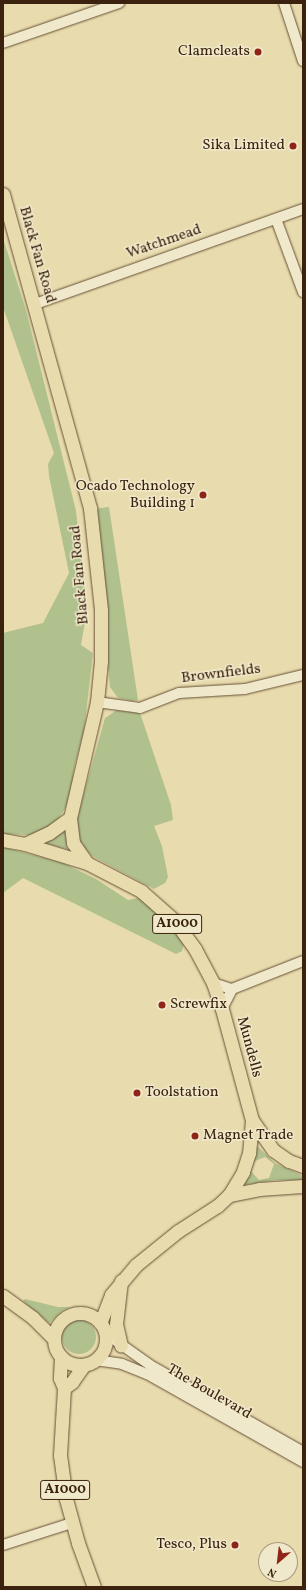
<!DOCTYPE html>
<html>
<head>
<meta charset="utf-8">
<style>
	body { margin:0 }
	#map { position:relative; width:306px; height:1590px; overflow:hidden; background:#e8dbad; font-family:Vollkorn,serif }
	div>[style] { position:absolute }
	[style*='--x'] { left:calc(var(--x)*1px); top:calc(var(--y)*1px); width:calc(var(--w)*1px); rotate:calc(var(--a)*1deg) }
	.green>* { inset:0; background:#b1c18e }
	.round { border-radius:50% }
	.roads { filter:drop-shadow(0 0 1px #665036) drop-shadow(0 0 1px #665036) }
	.minor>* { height:10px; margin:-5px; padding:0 5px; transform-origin:5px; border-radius:5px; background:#f0e8ca }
	.major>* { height:13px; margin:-6.5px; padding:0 6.5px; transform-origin:6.5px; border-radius:6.5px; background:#e8dbad }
	.major>.ring { margin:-6.5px; padding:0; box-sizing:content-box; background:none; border:13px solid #e8dbad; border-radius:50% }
	.dots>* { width:11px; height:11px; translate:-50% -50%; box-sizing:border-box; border:2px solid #f0e8ca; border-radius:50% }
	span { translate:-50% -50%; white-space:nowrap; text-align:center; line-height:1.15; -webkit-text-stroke:3px #f0e8ca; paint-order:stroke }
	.shield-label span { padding:1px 3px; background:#f0e8ca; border:1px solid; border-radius:3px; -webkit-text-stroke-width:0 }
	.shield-label { font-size:14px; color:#3b220f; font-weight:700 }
	.poi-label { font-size:15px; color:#3b220f }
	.right { translate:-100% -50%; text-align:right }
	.left { translate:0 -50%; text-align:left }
	.street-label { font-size:15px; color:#3b220f }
	.frame { position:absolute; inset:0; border:4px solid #3b220f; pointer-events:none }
	.north { position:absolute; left:258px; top:1542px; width:40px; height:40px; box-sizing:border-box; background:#f0e8ca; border:1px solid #a8997f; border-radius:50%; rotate:208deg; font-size:11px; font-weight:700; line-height:16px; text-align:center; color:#3b220f }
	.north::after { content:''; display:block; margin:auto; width:14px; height:18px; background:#8f2418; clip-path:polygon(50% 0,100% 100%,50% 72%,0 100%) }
</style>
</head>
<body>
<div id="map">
	<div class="green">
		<div style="clip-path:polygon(3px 238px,26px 310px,76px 511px,87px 610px,81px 645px,93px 653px,84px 731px,75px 764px,69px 802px,57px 821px,38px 834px,27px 835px,3px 834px,3px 633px,43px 623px,69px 573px,49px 476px,48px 464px,54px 453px,3px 307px)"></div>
		<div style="clip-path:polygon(109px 507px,138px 700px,133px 701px,118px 698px,110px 687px,93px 509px)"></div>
		<div style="clip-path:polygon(117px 710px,140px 713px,171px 805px,173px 820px,154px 826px,162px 846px,168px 877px,165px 883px,154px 889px,92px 856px,77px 840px,75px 825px,105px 718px)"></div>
		<div style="clip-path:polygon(63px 830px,66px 831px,67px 849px,47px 844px,48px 840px)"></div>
		<div style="clip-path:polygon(3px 847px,63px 863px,96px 879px,128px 900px,138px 898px,145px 901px,171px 926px,184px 944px,182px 951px,176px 954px,23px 878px,3px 893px)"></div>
		<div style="clip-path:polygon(evenodd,257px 1146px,275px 1163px,303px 1176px,303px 1180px,275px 1180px,244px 1185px,257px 1146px,265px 1157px,274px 1164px,269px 1178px,259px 1180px,251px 1171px,255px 1161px,265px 1157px)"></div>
		<div style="clip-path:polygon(25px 1299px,58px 1307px,70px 1307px,62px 1311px,49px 1323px,23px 1301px)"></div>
		<div class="round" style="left:62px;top:1320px;width:34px;height:34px"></div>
	</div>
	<div class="roads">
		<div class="minor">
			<div style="--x:284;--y:3;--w:61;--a:71.9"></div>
			<div style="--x:3;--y:43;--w:123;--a:-19"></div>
			<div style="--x:276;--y:219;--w:78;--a:69.7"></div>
			<div style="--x:35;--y:304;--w:284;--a:-19.5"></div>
			<div style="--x:97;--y:702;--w:43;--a:7.9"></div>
			<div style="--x:140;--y:708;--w:42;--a:-21"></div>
			<div style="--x:179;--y:693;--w:66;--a:-3.5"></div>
			<div style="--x:245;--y:689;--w:60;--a:-13.6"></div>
			<div style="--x:213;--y:983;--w:20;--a:18"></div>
			<div style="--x:232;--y:989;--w:76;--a:-21.5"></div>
			<div style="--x:222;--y:1009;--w:22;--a:-63"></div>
			<div style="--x:105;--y:1333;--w:55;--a:35.4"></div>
			<div style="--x:150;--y:1365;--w:176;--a:29.6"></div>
			<div style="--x:95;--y:1360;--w:27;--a:8"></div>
			<div style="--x:122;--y:1364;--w:27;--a:22"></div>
			<div style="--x:147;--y:1374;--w:179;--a:29.4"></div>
			<div style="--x:3;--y:1545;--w:72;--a:-17.7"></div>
		</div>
		<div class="major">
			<div style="--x:3;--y:194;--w:326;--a:74.5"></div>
			<div style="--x:90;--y:508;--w:103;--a:83.8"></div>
			<div style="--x:101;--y:610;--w:51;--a:90"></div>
			<div style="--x:101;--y:661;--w:41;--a:95.6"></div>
			<div style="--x:97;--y:702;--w:119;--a:103.1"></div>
			<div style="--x:70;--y:818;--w:25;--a:83"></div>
			<div style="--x:73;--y:843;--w:24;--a:55"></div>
			<div style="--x:3;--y:840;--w:22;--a:10"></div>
			<div style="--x:25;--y:844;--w:65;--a:17"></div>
			<div style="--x:87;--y:863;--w:61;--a:27.4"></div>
			<div style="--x:141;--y:891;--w:44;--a:41.3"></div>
			<div style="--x:174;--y:920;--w:36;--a:54"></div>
			<div style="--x:195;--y:949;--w:38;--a:62"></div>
			<div style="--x:213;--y:983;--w:28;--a:71"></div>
			<div style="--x:222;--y:1009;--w:115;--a:74.9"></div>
			<div style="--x:252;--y:1120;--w:33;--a:95"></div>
			<div style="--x:249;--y:1153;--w:20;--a:108"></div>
			<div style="--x:243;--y:1172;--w:27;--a:121"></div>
			<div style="--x:229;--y:1195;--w:16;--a:137"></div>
			<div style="--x:217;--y:1206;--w:46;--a:147.3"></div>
			<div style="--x:178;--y:1231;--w:54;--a:141"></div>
			<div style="--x:136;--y:1265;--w:39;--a:130"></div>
			<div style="--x:111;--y:1295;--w:30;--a:111"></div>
			<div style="--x:25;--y:844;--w:26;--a:-25"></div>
			<div style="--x:49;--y:833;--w:26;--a:-36"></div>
			<div style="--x:252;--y:1120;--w:37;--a:55"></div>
			<div style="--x:273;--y:1150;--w:19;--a:35"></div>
			<div style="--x:289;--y:1161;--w:15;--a:20"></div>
			<div style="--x:229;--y:1195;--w:31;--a:-11"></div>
			<div style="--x:259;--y:1189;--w:44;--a:-3.9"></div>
			<div style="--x:121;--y:1281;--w:43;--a:96.6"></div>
			<div style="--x:116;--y:1324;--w:22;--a:77"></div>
			<div style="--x:3;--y:1296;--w:37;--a:36"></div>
			<div style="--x:33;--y:1318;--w:30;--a:45"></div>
			<div class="ring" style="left:54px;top:1313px;width:39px;height:39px"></div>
			<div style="--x:61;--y:1357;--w:21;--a:93"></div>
			<div style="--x:60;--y:1378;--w:11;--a:68"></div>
			<div style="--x:64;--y:1388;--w:67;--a:93.4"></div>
			<div style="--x:60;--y:1455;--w:44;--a:82.2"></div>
			<div style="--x:66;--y:1499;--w:46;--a:74.7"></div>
			<div style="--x:78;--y:1543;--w:47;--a:70"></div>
			<div style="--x:64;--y:1388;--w:10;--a:-37"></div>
			<div style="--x:72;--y:1382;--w:21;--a:-55"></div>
		</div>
	</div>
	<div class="dots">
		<div style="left:258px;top:52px;background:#8f2418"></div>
		<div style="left:293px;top:146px;background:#8f2418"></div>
		<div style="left:203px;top:495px;background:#8f2418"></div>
		<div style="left:162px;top:1005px;background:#8f2418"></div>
		<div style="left:137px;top:1093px;background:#8f2418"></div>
		<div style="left:195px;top:1136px;background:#8f2418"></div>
		<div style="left:235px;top:1545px;background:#8f2418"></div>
	</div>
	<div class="shield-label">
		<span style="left:177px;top:924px">A1000</span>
		<span style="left:65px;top:1490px">A1000</span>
	</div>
	<div class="poi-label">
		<span class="right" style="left:250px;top:52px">Clamcleats</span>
		<span class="right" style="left:285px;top:146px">Sika Limited</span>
		<span class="right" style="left:195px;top:495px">Ocado Technology<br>Building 1</span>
		<span class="left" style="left:170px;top:1005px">Screwfix</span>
		<span class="left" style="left:145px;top:1093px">Toolstation</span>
		<span class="left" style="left:203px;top:1136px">Magnet Trade</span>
		<span class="right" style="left:227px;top:1545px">Tesco, Plus</span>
	</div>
	<div class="street-label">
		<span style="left:164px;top:242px;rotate:-19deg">Watchmead</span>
		<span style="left:37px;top:255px;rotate:74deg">Black Fan Road</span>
		<span style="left:80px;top:575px;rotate:-95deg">Black Fan Road</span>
		<span style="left:221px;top:674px;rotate:-7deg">Brownfields</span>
		<span style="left:249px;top:1047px;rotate:75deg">Mundells</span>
		<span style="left:209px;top:1392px;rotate:30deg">The Boulevard</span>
	</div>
	<div class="frame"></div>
	<div class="north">N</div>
</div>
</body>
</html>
